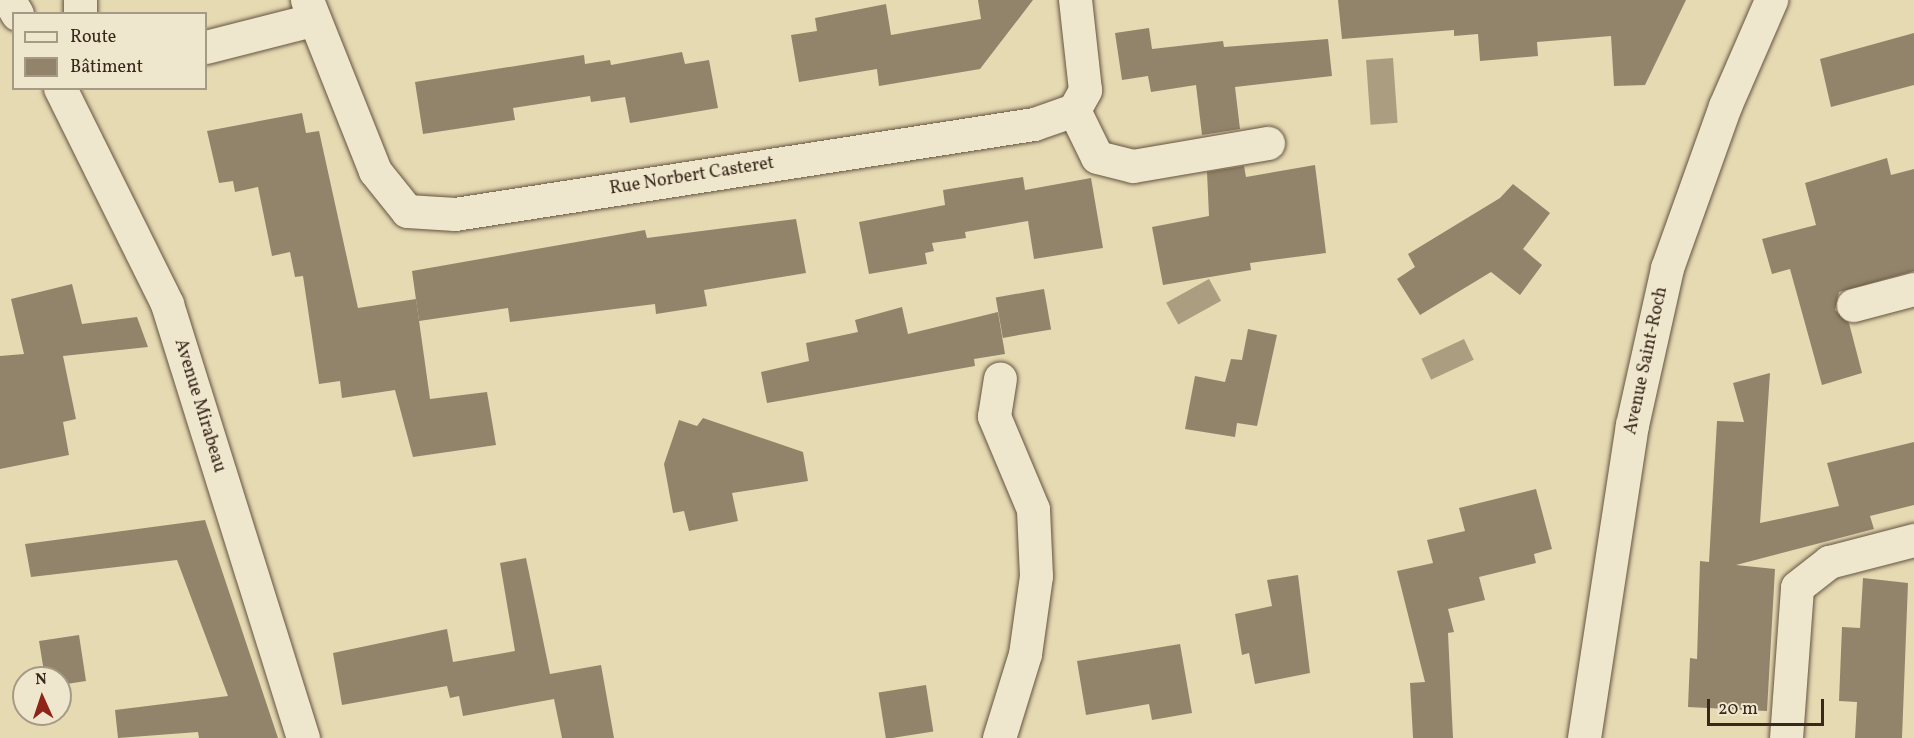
<!DOCTYPE html>
<html>
<head>
<meta charset="utf-8">
<style>
	body { margin:0 }
	#map { position:relative; width:1914px; height:738px; overflow:hidden; background:#e6dab2; font-family:Vollkorn,serif }
	div>[style] { position:absolute }
	[style*='--x'] { left:calc(var(--x)*1px); top:calc(var(--y)*1px); width:calc(var(--w)*1px); rotate:calc(var(--a)*1deg) }
	.water>* { inset:0; background:#ab9d7f; transform-origin:0 0 }
	.building>* { inset:0; background:#92846a; transform-origin:0 0 }
	.roads { filter:drop-shadow(0 0 2px #645441) drop-shadow(0 0 2px #645441) }
	.minor>* { height:33px; margin:-16.5px; padding:0 16.5px; transform-origin:16.5px; border-radius:16.5px; background:#efe7cd }
	.secondary>* { height:33px; margin:-16.5px; padding:0 16.5px; transform-origin:16.5px; border-radius:16.5px; background:#efe7cd }
	span { translate:-50% -50%; white-space:nowrap; text-align:center; line-height:1.15; -webkit-text-stroke:4.5px #efe7cd; paint-order:stroke }
	.street-label { font-size:18px; color:#38271b }
	.legend { position:absolute; left:12px; top:12px; width:195px; height:78px; box-sizing:border-box; background:#efe7cd; border:2px solid #a69a86; margin:0; padding:8px 10px; list-style:none; font-size:18px; color:#38271b }
	.legend li { display:flex; align-items:center; gap:12px; height:30px }
	.legend b { width:30px; border:2px solid #a69a86 }
	.north { position:absolute; left:12px; top:666px; width:60px; height:60px; box-sizing:border-box; background:#efe7cd; border:2px solid #a69a86; border-radius:50%; rotate:357deg; font-size:16px; font-weight:700; line-height:24px; text-align:center; color:#38271b }
	.north::after { content:''; display:block; margin:auto; width:21px; height:27px; background:#8f2418; clip-path:polygon(50% 0,100% 100%,50% 72%,0 100%) }
	.scale { position:absolute; left:1707px; top:699px; width:117px; height:27px; box-sizing:border-box; border:3px solid #38271b; border-top:0; padding-left:8px; font-size:18px; line-height:21px; white-space:nowrap; color:#38271b; -webkit-text-stroke:4px #efe7cd; paint-order:stroke }
</style>
</head>
<body>
<div id="map">
	<div class="water">
		<div style="left:1393px;top:58px;width:65px;height:27px;rotate:86deg"></div>
		<div style="left:1209px;top:279px;width:25px;height:49px;rotate:61deg"></div>
		<div style="left:1464px;top:339px;width:23px;height:47px;rotate:65deg"></div>
	</div>
	<div class="building">
		<div style="clip-path:polygon(978px 0,1033px 0,980px 69px,879px 86px,877px 69px,799px 82px,791px 35px,817px 31px,815px 18px,886px 4px,891px 35px,981px 19px)"></div>
		<div style="clip-path:polygon(1338px 0,1686px 0,1645px 85px,1614px 86px,1611px 36px,1537px 42px,1538px 56px,1480px 61px,1478px 34px,1454px 36px,1454px 30px,1342px 39px)"></div>
		<div style="clip-path:polygon(1149px 28px,1152px 49px,1223px 41px,1224px 47px,1328px 39px,1332px 76px,1235px 87px,1240px 129px,1202px 135px,1196px 85px,1151px 92px,1148px 76px,1122px 80px,1115px 33px)"></div>
		<div style="clip-path:polygon(1914px 33px,1914px 85px,1831px 107px,1820px 59px)"></div>
		<div style="clip-path:polygon(682px 52px,685px 64px,709px 60px,718px 108px,630px 123px,625px 97px,591px 102px,590px 96px,513px 108px,515px 120px,423px 134px,415px 82px,584px 55px,585px 64px,610px 60px,611px 65px)"></div>
		<div style="clip-path:polygon(302px 113px,306px 133px,319px 131px,358px 308px,416px 299px,430px 399px,487px 392px,496px 445px,413px 457px,395px 390px,342px 398px,340px 381px,319px 384px,303px 276px,295px 277px,290px 252px,272px 256px,258px 187px,235px 192px,233px 181px,219px 183px,207px 131px)"></div>
		<div style="clip-path:polygon(1887px 158px,1891px 175px,1914px 169px,1914px 271px,1839px 292px,1835px 310px,1849px 323px,1862px 373px,1822px 385px,1790px 269px,1772px 274px,1762px 239px,1816px 225px,1805px 183px)"></div>
		<div style="clip-path:polygon(1315px 165px,1326px 253px,1250px 263px,1251px 270px,1163px 285px,1152px 227px,1209px 216px,1207px 172px,1244px 166px,1246px 177px)"></div>
		<div style="clip-path:polygon(1023px 177px,1025px 190px,1091px 178px,1103px 248px,1034px 259px,1028px 221px,965px 232px,966px 238px,932px 243px,934px 251px,925px 253px,927px 264px,869px 274px,859px 222px,945px 205px,943px 190px)"></div>
		<div style="clip-path:polygon(1513px 184px,1550px 213px,1523px 249px,1542px 265px,1520px 295px,1491px 272px,1420px 315px,1397px 279px,1415px 267px,1408px 254px,1500px 198px)"></div>
		<div style="clip-path:polygon(796px 219px,806px 273px,704px 290px,707px 306px,656px 314px,655px 304px,510px 322px,508px 308px,419px 321px,412px 271px,645px 230px,647px 238px)"></div>
		<div style="clip-path:polygon(72px 284px,82px 324px,137px 317px,148px 347px,63px 356px,76px 419px,63px 422px,69px 455px,0 469px,0 356px,24px 354px,11px 299px)"></div>
		<div style="left:1044px;top:289px;width:41px;height:49px;rotate:80deg"></div>
		<div style="clip-path:polygon(902px 307px,908px 334px,998px 312px,1005px 354px,974px 359px,975px 366px,767px 403px,761px 372px,809px 361px,806px 343px,858px 332px,855px 320px)"></div>
		<div style="clip-path:polygon(1248px 329px,1277px 335px,1257px 426px,1237px 423px,1235px 437px,1185px 429px,1195px 376px,1225px 382px,1231px 359px,1242px 360px)"></div>
		<div style="clip-path:polygon(1770px 373px,1760px 523px,1839px 506px,1827px 463px,1914px 442px,1914px 505px,1870px 516px,1874px 529px,1736px 565px,1775px 569px,1767px 711px,1688px 707px,1690px 658px,1697px 659px,1700px 561px,1709px 562px,1717px 421px,1744px 422px,1733px 383px)"></div>
		<div style="clip-path:polygon(703px 418px,803px 452px,808px 481px,732px 493px,738px 521px,689px 531px,684px 511px,673px 513px,664px 464px,679px 420px,697px 426px)"></div>
		<div style="clip-path:polygon(1536px 489px,1552px 549px,1534px 554px,1536px 563px,1479px 577px,1485px 600px,1448px 609px,1454px 632px,1448px 633px,1453px 738px,1413px 738px,1410px 683px,1425px 682px,1397px 571px,1433px 563px,1427px 540px,1465px 531px,1459px 508px)"></div>
		<div style="clip-path:polygon(205px 520px,278px 738px,199px 738px,198px 732px,118px 738px,115px 710px,228px 696px,177px 560px,31px 577px,25px 544px)"></div>
		<div style="clip-path:polygon(526px 558px,550px 674px,601px 665px,614px 738px,562px 738px,554px 699px,463px 716px,459px 696px,450px 698px,447px 686px,342px 705px,333px 653px,447px 629px,453px 662px,515px 651px,500px 563px)"></div>
		<div style="clip-path:polygon(1298px 575px,1310px 673px,1255px 684px,1249px 653px,1242px 655px,1235px 614px,1272px 606px,1267px 580px)"></div>
		<div style="clip-path:polygon(1863px 578px,1908px 583px,1902px 738px,1855px 738px,1857px 702px,1839px 701px,1842px 627px,1860px 628px)"></div>
		<div style="clip-path:polygon(79px 635px,86px 681px,60px 685px,60px 678px,45px 678px,39px 641px)"></div>
		<div style="clip-path:polygon(1180px 644px,1192px 713px,1152px 720px,1149px 704px,1086px 715px,1077px 661px)"></div>
		<div style="left:926px;top:685px;width:47px;height:48px;rotate:81deg"></div>
	</div>
	<div class="roads">
		<div class="minor">
			<div style="--x:80;--y:0;--w:14;--a:90"></div>
			<div style="--x:307;--y:0;--w:184;--a:68.3"></div>
			<div style="--x:375;--y:171;--w:51;--a:51.3"></div>
			<div style="--x:407;--y:211;--w:48;--a:3.6"></div>
			<div style="--x:455;--y:214;--w:586;--a:-8.84"></div>
			<div style="--x:1034;--y:124;--w:42;--a:-19.3"></div>
			<div style="--x:1074;--y:110;--w:23;--a:-61"></div>
			<div style="--x:1085;--y:90;--w:91;--a:-96.3"></div>
			<div style="--x:206;--y:47;--w:109;--a:-14.3"></div>
			<div style="--x:1074;--y:110;--w:52;--a:63.9"></div>
			<div style="--x:1097;--y:157;--w:37;--a:14"></div>
			<div style="--x:1133;--y:166;--w:137;--a:-9.7"></div>
			<div style="--x:1853;--y:305;--w:63;--a:-14.7"></div>
			<div style="--x:999;--y:738;--w:88;--a:-72.8"></div>
			<div style="--x:1025;--y:654;--w:79;--a:-82"></div>
			<div style="--x:1036;--y:576;--w:67;--a:-92.6"></div>
			<div style="--x:1033;--y:509;--w:101;--a:-112.8"></div>
			<div style="--x:994;--y:416;--w:38;--a:-81"></div>
			<div style="--x:1786;--y:738;--w:151;--a:-85.8"></div>
			<div style="--x:1797;--y:587;--w:41;--a:-38"></div>
			<div style="--x:1829;--y:562;--w:88;--a:-14.5"></div>
		</div>
		<div class="secondary">
			<div style="--x:9;--y:0;--w:16;--a:60"></div>
			<div style="--x:60;--y:88;--w:241;--a:63.6"></div>
			<div style="--x:167;--y:304;--w:455;--a:72.6"></div>
			<div style="--x:1584;--y:738;--w:317;--a:-81.3"></div>
			<div style="--x:1632;--y:425;--w:161;--a:-77.4"></div>
			<div style="--x:1667;--y:268;--w:172;--a:-70.3"></div>
			<div style="--x:1725;--y:106;--w:116;--a:-66.5"></div>
		</div>
	</div>
	<div class="street-label">
		<span style="left:692px;top:177px;rotate:-9deg">Rue Norbert Casteret</span>
		<span style="left:1647px;top:361px;rotate:-78deg">Avenue Saint-Roch</span>
		<span style="left:199px;top:406px;rotate:73deg">Avenue Mirabeau</span>
	</div>
	<ul class="legend">
	<li><b style="height:8px;background:#efe7cd"></b>Route</li>
	<li><b style="height:16px;background:#92846a"></b>Bâtiment</li>
	</ul>
	<div class="north">N</div>
	<div class="scale">20 m</div>
</div>
</body>
</html>
